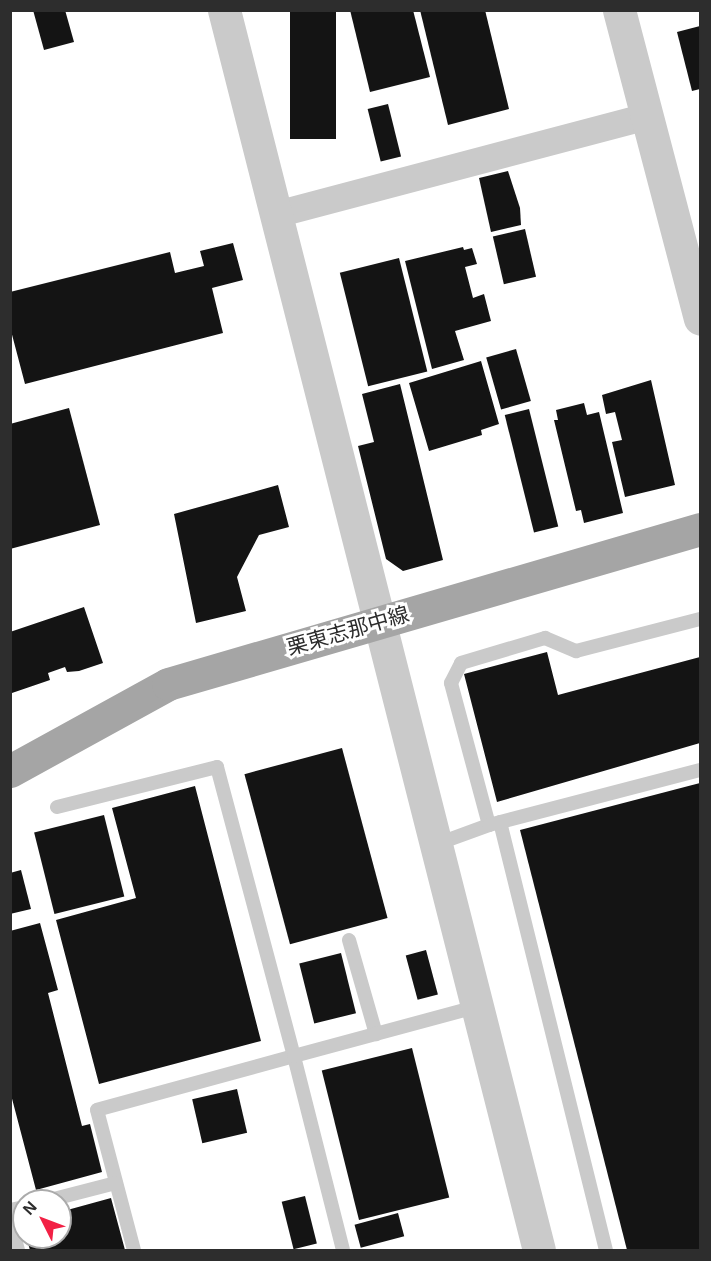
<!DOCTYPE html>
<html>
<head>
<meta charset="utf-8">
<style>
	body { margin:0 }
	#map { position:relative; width:711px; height:1261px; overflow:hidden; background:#fff; font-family:Arial,"Noto Sans JP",sans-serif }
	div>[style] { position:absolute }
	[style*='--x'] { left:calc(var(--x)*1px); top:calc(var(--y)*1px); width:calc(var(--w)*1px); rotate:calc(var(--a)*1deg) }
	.building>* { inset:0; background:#141414; transform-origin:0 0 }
	.service>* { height:14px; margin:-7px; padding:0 7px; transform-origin:7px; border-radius:7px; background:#cacaca }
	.minor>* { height:27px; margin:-13.5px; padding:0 13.5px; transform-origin:13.5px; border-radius:13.5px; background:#cacaca }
	.tertiary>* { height:33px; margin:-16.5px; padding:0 16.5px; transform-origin:16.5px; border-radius:16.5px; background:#cacaca }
	.primary>* { height:33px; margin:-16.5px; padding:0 16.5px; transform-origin:16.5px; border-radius:16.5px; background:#a5a5a5 }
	span { translate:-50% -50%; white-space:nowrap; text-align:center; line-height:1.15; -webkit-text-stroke:6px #fff; paint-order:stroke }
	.street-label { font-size:21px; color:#2d2d2d }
	.frame { position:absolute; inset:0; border:12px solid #2d2d2d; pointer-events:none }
	.north { position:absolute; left:12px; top:1189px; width:60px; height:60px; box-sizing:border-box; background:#fff; border:2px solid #ababab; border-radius:50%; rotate:312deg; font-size:16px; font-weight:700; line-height:24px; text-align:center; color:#2d2d2d }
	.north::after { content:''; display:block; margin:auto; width:21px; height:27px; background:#f22145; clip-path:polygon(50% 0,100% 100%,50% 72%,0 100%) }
</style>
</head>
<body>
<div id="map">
	<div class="building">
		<div style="clip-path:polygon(33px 10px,65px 10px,74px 42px,44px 50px)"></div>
		<div style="left:290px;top:10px;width:46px;height:129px"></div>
		<div style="clip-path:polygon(350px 10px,413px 10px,430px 77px,370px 92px)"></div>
		<div style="clip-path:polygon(420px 10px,485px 10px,509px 109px,448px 125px)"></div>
		<div style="clip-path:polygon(700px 26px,700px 89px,692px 91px,677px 32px)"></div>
		<div style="left:388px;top:104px;width:54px;height:21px;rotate:76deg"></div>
		<div style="clip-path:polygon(508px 171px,520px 208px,521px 225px,491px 232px,479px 178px)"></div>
		<div style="left:525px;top:229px;width:49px;height:33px;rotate:77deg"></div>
		<div style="clip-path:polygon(233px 243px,243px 280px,212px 288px,223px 333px,25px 384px,10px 327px,10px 292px,170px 252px,175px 273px,204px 266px,200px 251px)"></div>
		<div style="clip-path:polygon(463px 247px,464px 250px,472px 248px,477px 264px,465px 267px,473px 298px,484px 294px,491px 321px,455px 331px,464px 360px,432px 369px,405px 261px)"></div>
		<div style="left:399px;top:258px;width:117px;height:61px;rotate:76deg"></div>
		<div style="left:516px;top:349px;width:54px;height:31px;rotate:74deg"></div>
		<div style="clip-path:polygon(481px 361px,499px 424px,481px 430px,482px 435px,429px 451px,409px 383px)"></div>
		<div style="clip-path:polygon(651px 380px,675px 485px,625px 497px,612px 442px,622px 440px,615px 412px,606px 414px,602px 395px)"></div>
		<div style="clip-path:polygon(400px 384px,443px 560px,403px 571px,386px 559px,358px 446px,374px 442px,362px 394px)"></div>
		<div style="clip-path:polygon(584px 403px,587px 415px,599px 412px,623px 513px,584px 523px,581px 510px,576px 511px,554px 420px,558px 420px,556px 410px)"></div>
		<div style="clip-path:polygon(69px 408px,100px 525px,10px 549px,10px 424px)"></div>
		<div style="left:529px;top:409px;width:121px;height:25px;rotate:76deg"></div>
		<div style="clip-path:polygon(278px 485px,289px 527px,259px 535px,237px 577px,246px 611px,196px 623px,174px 514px)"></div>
		<div style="clip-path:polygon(84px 607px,103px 663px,79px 671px,67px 672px,65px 667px,48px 673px,50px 680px,12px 693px,10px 632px)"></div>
		<div style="clip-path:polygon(547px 652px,558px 695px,700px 657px,700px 743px,497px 802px,464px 674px)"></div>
		<div style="left:342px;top:748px;width:176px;height:101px;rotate:75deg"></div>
		<div style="clip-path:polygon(700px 783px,700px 1250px,627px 1250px,520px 830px)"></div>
		<div style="clip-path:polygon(195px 786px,261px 1041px,99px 1084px,56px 920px,136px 898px,112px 808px)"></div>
		<div style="left:104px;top:815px;width:84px;height:72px;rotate:76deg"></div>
		<div style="clip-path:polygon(21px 870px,31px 909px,10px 914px,10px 873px)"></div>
		<div style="clip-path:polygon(40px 923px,58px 990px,48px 993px,82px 1126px,90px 1124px,102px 1172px,36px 1190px,10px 1091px,10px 931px)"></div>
		<div style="left:426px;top:950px;width:46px;height:21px;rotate:75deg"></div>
		<div style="left:341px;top:953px;width:62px;height:43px;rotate:76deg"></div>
		<div style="left:412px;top:1048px;width:154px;height:93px;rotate:76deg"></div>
		<div style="left:237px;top:1089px;width:45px;height:46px;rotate:77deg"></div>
		<div style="left:305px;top:1196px;width:49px;height:24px;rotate:76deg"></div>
		<div style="clip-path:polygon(111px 1198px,125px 1250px,30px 1250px,26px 1237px,60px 1237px,60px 1212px)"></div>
		<div style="left:398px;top:1213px;width:24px;height:45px;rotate:75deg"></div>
	</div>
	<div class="service">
		<div style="--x:57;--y:807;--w:165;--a:-14"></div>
		<div style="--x:217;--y:767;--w:299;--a:75.1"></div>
		<div style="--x:294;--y:1056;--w:204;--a:164.7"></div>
		<div style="--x:97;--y:1110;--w:145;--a:75.2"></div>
		<div style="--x:500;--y:822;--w:441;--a:76.1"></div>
		<div style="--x:489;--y:825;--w:147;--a:-105"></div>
		<div style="--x:451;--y:683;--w:22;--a:-63"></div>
		<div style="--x:461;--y:663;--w:88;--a:-16.6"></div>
		<div style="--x:545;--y:638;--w:34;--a:23"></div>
		<div style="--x:576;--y:651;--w:128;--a:-14.5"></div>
		<div style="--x:437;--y:844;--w:55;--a:-20.1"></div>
		<div style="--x:489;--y:825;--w:218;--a:-14.6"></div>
		<div style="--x:349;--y:940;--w:98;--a:74"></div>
		<div style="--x:46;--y:1201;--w:72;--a:-14.4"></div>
		<div style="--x:10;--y:1210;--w:14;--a:-12"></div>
		<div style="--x:10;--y:1222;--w:29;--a:74"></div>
		<div style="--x:343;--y:1250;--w:200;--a:-104.2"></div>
		<div style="--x:294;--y:1056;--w:188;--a:-15.1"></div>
	</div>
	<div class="minor">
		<div style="--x:276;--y:214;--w:385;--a:-14.8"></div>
	</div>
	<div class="tertiary">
		<div style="--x:224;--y:10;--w:1279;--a:75.75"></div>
		<div style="--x:619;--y:10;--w:319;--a:75.3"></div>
	</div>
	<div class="primary">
		<div style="--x:10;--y:771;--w:180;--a:-28.8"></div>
		<div style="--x:168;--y:684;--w:554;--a:-16.24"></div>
	</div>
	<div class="street-label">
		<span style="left:348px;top:631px;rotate:-16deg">栗東志那中線</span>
	</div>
	<div class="frame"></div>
	<div class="north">N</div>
</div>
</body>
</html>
